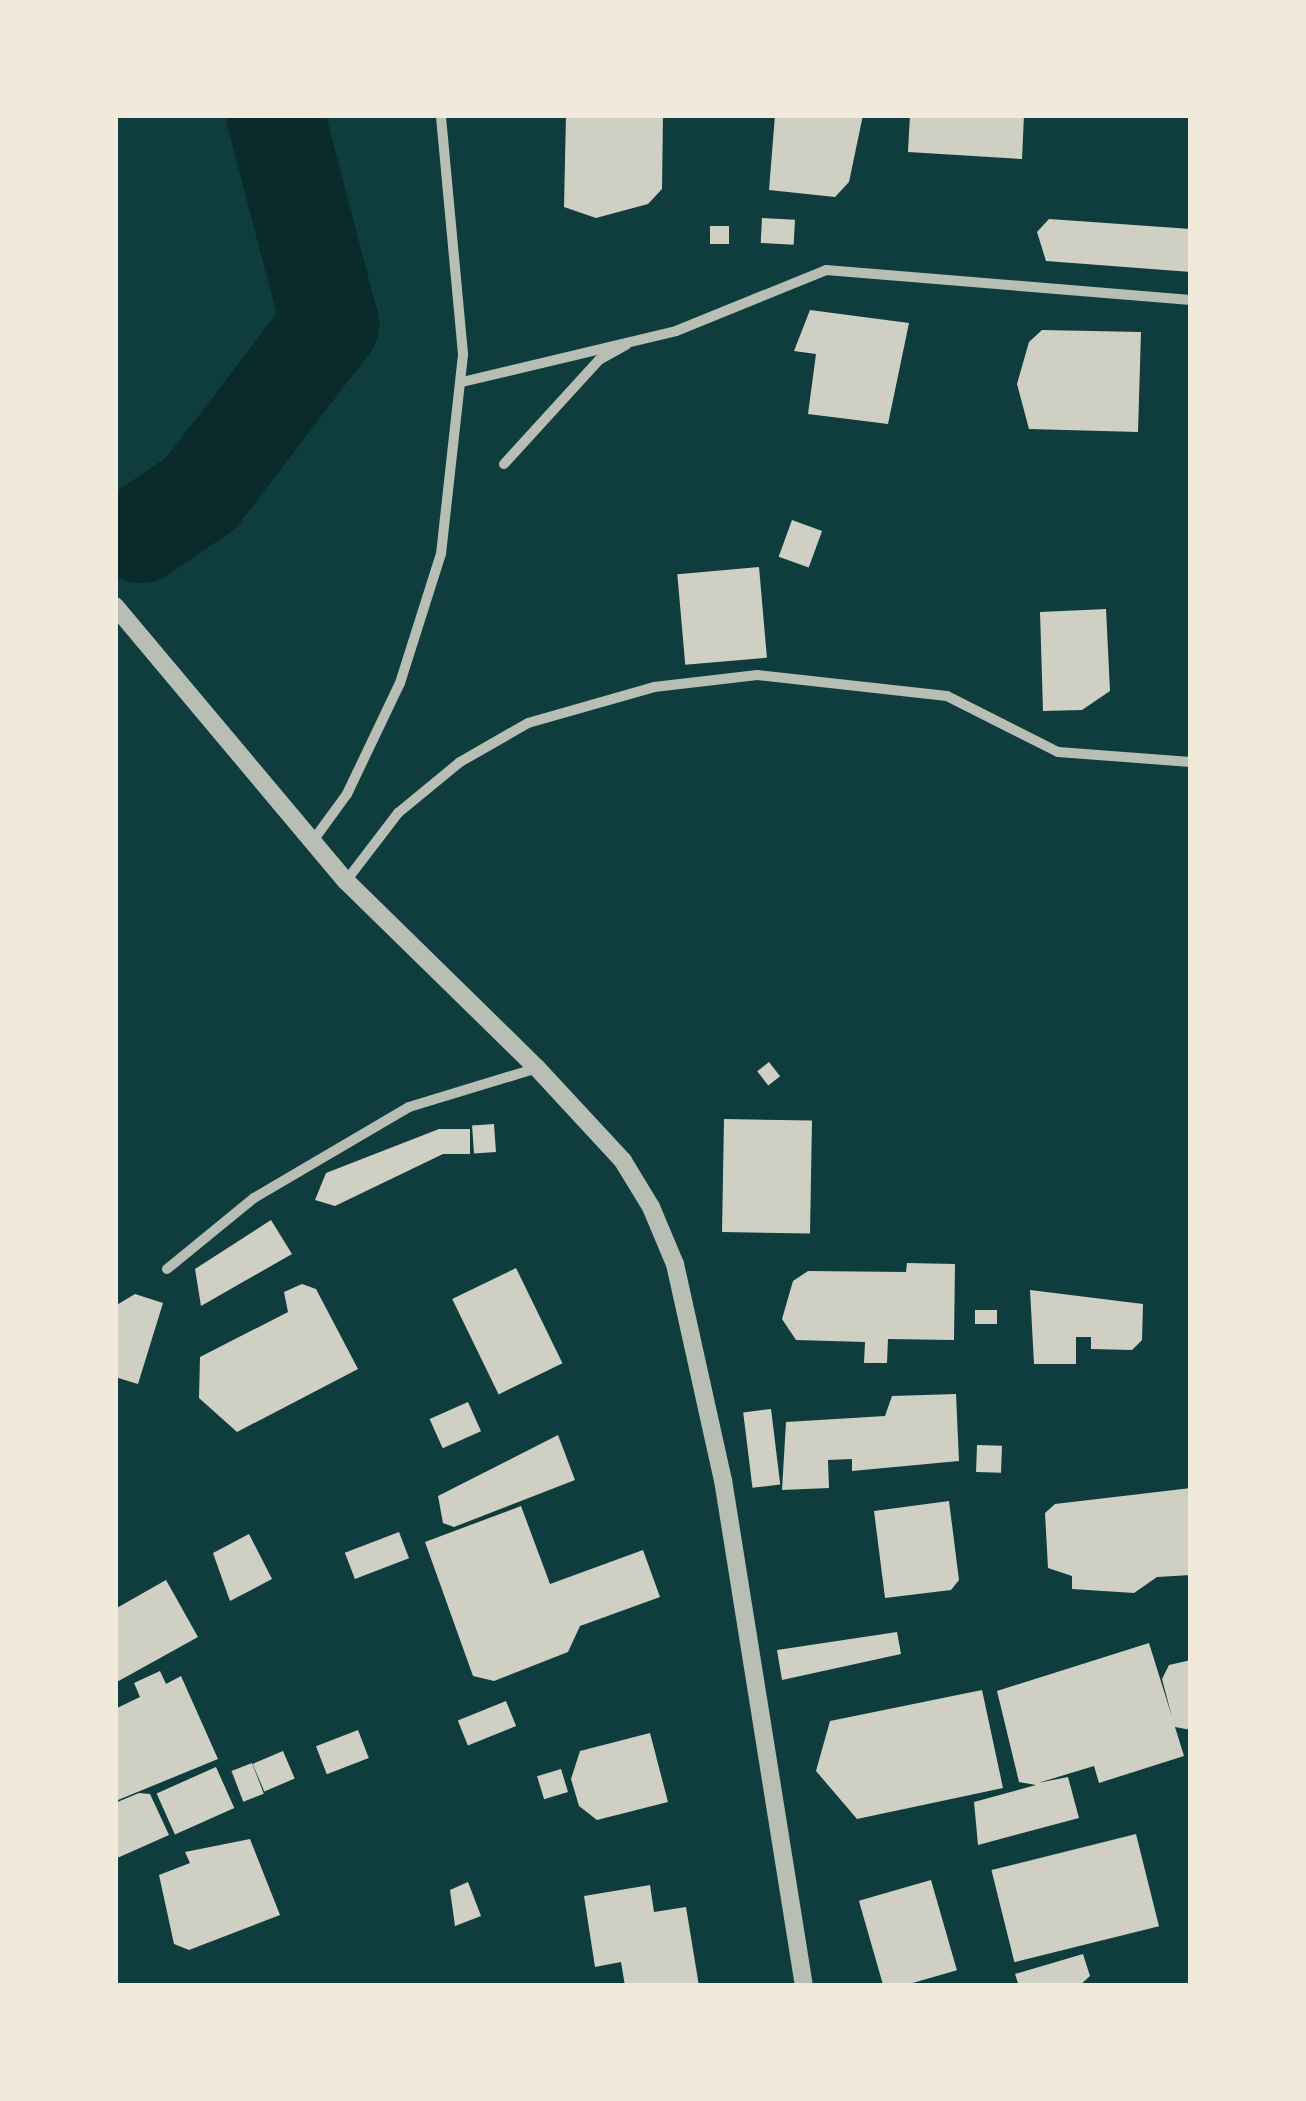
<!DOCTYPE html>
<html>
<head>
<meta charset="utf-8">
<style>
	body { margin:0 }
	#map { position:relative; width:1306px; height:2101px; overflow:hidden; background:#0f3d3e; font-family:"DejaVu Sans",sans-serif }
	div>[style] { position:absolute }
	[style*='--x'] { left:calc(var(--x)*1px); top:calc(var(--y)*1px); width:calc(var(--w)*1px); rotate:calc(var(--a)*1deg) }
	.river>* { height:98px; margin:-49px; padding:0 49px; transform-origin:49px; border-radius:49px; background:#0a2a2b }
	.building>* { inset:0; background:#cfcfc3; transform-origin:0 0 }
	.minor>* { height:10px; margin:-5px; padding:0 5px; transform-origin:5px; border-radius:5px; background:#b8beb3 }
	.tertiary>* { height:18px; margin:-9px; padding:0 9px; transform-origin:9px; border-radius:9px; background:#b8beb3 }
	span { translate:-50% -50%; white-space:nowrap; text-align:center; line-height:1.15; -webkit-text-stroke:8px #f1e9da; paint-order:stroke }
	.frame { position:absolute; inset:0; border:118px solid #f1e9da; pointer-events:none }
</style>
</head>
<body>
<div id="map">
	<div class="river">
		<div style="--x:141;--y:534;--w:73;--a:-34.3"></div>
		<div style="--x:201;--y:493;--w:213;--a:-52.6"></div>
		<div style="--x:330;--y:324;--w:216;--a:-104.7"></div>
	</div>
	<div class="building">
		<div style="clip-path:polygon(566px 115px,663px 115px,662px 189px,648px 204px,596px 218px,564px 207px)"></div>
		<div style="clip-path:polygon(775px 115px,863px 115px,849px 182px,835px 197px,769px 190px)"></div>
		<div style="clip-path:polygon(910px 115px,1024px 115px,1022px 159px,908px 152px)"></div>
		<div style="left:762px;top:218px;width:33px;height:25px;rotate:3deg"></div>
		<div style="clip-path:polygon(1049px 219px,1191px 229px,1191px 272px,1046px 261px,1037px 232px)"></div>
		<div style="left:729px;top:226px;width:18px;height:19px;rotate:90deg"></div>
		<div style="clip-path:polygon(810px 310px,909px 323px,888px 424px,808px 414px,816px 354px,794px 351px)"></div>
		<div style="clip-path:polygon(1042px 330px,1141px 332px,1138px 432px,1029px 429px,1017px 384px,1029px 342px)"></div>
		<div style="left:792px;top:520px;width:32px;height:39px;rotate:20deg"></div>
		<div style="left:759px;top:567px;width:91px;height:82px;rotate:85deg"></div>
		<div style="clip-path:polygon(1106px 609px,1110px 691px,1082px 710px,1043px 711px,1040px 612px)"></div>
		<div style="left:769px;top:1062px;width:18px;height:15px;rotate:52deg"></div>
		<div style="left:724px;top:1119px;width:88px;height:113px;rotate:1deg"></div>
		<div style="left:494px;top:1124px;width:28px;height:22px;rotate:86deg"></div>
		<div style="clip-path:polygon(439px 1129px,470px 1129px,470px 1154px,443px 1154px,335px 1206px,315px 1200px,326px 1173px)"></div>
		<div style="clip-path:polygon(271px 1220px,292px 1254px,201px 1306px,195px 1269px)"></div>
		<div style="clip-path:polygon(907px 1263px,955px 1264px,954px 1340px,888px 1339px,887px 1363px,864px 1363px,865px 1342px,796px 1340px,782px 1319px,793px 1281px,808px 1271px,906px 1272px)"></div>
		<div style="left:516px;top:1268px;width:106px;height:71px;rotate:64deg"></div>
		<div style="clip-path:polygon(302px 1284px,316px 1289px,358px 1369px,237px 1432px,199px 1398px,200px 1357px,288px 1312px,284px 1292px)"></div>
		<div style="clip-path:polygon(1030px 1290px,1143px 1304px,1142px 1340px,1132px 1350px,1091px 1349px,1091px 1337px,1076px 1337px,1076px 1364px,1034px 1364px)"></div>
		<div style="clip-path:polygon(135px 1294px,163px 1303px,138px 1384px,115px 1377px,115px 1306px)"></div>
		<div style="left:997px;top:1310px;width:14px;height:22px;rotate:90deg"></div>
		<div style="clip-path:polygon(956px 1394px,959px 1461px,852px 1471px,852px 1459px,828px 1460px,829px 1488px,782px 1490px,786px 1422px,885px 1416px,892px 1396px)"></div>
		<div style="left:468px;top:1402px;width:32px;height:42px;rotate:66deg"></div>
		<div style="left:771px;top:1409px;width:76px;height:28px;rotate:83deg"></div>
		<div style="clip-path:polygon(558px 1435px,575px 1480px,454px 1527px,443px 1523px,438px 1496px)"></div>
		<div style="left:977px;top:1445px;width:25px;height:27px;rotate:2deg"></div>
		<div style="clip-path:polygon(1191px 1488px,1191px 1575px,1157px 1577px,1134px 1593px,1072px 1589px,1072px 1576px,1048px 1568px,1045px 1513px,1055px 1504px)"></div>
		<div style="clip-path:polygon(949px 1501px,959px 1580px,951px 1590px,885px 1598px,874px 1511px)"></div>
		<div style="clip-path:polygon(521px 1506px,550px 1584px,643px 1550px,660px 1597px,580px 1626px,568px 1652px,494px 1681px,473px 1676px,425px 1542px)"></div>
		<div style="left:399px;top:1532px;width:28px;height:58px;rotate:69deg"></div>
		<div style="clip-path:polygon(249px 1534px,272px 1579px,230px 1601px,213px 1553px)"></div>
		<div style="clip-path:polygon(166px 1580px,198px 1637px,115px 1683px,115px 1609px)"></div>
		<div style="clip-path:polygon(897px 1632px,901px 1654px,782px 1680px,777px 1650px)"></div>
		<div style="clip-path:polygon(1149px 1643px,1172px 1717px,1162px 1679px,1169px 1665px,1191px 1660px,1191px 1730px,1175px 1727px,1184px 1756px,1099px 1783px,1094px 1766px,1038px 1783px,1068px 1777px,1079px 1818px,978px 1845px,974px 1802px,1036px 1785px,1019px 1782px,997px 1691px)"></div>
		<div style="clip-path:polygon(160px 1671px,166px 1684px,181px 1676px,218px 1759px,118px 1800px,115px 1709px,140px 1697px,134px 1683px)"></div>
		<div style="clip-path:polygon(982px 1690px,1003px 1788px,857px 1819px,816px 1771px,830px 1721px)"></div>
		<div style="left:506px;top:1701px;width:27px;height:52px;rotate:68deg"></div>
		<div style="left:358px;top:1730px;width:30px;height:45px;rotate:69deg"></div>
		<div style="clip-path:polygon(650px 1733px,668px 1802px,597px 1820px,579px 1806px,571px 1779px,580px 1751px)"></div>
		<div style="left:283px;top:1751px;width:30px;height:33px;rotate:67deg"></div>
		<div style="left:252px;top:1763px;width:33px;height:22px;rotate:69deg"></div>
		<div style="left:216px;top:1767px;width:45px;height:65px;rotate:66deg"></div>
		<div style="left:561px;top:1769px;width:24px;height:25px;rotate:73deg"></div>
		<div style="clip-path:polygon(139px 1793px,150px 1794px,169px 1835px,115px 1859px,115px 1803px)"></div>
		<div style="left:1136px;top:1834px;width:95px;height:149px;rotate:76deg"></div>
		<div style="clip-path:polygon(250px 1839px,280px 1915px,189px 1950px,174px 1944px,159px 1875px,190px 1863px,185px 1852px)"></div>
		<div style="left:931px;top:1880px;width:94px;height:75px;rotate:74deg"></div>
		<div style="clip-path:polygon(468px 1882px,481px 1916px,455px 1926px,450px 1890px)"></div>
		<div style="clip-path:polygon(650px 1885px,654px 1912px,686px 1907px,699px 1986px,625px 1986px,621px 1962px,595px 1967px,584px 1896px)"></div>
		<div style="clip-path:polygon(1083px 1954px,1090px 1976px,1079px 1986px,1019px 1986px,1015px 1974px)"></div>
	</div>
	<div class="minor">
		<div style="--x:462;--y:382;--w:220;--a:-13.4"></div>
		<div style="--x:676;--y:331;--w:162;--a:-22.1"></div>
		<div style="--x:826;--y:270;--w:366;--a:4.7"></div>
		<div style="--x:504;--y:464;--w:141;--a:-47.6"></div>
		<div style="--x:599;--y:360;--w:31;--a:-29"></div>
		<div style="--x:312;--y:842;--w:59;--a:-53.9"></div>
		<div style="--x:347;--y:794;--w:123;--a:-64.5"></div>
		<div style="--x:400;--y:683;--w:135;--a:-72.4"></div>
		<div style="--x:441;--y:554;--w:201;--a:-83.7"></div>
		<div style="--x:463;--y:354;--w:240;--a:-95.3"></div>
		<div style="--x:346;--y:881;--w:86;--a:-52.6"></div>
		<div style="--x:398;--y:813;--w:80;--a:-39.4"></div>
		<div style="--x:460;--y:762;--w:78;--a:-29.8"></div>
		<div style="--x:528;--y:723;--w:131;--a:-15.9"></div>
		<div style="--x:654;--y:687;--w:104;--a:-6.6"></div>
		<div style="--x:757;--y:675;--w:191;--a:6.3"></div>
		<div style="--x:947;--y:696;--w:124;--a:26.8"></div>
		<div style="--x:1058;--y:752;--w:133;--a:4.3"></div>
		<div style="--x:167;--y:1269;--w:112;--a:-39.2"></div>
		<div style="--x:254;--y:1198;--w:180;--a:-30.4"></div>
		<div style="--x:409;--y:1107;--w:134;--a:-16.9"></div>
	</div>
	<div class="tertiary">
		<div style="--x:115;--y:606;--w:359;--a:50"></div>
		<div style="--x:346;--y:881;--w:267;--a:44.4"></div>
		<div style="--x:537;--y:1068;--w:127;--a:47.2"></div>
		<div style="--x:623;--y:1161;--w:54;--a:58.7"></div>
		<div style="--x:651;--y:1207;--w:62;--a:67.2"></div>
		<div style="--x:675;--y:1264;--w:221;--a:77.5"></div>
		<div style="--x:723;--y:1480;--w:512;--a:80.91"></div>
	</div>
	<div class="frame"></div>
</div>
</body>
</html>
